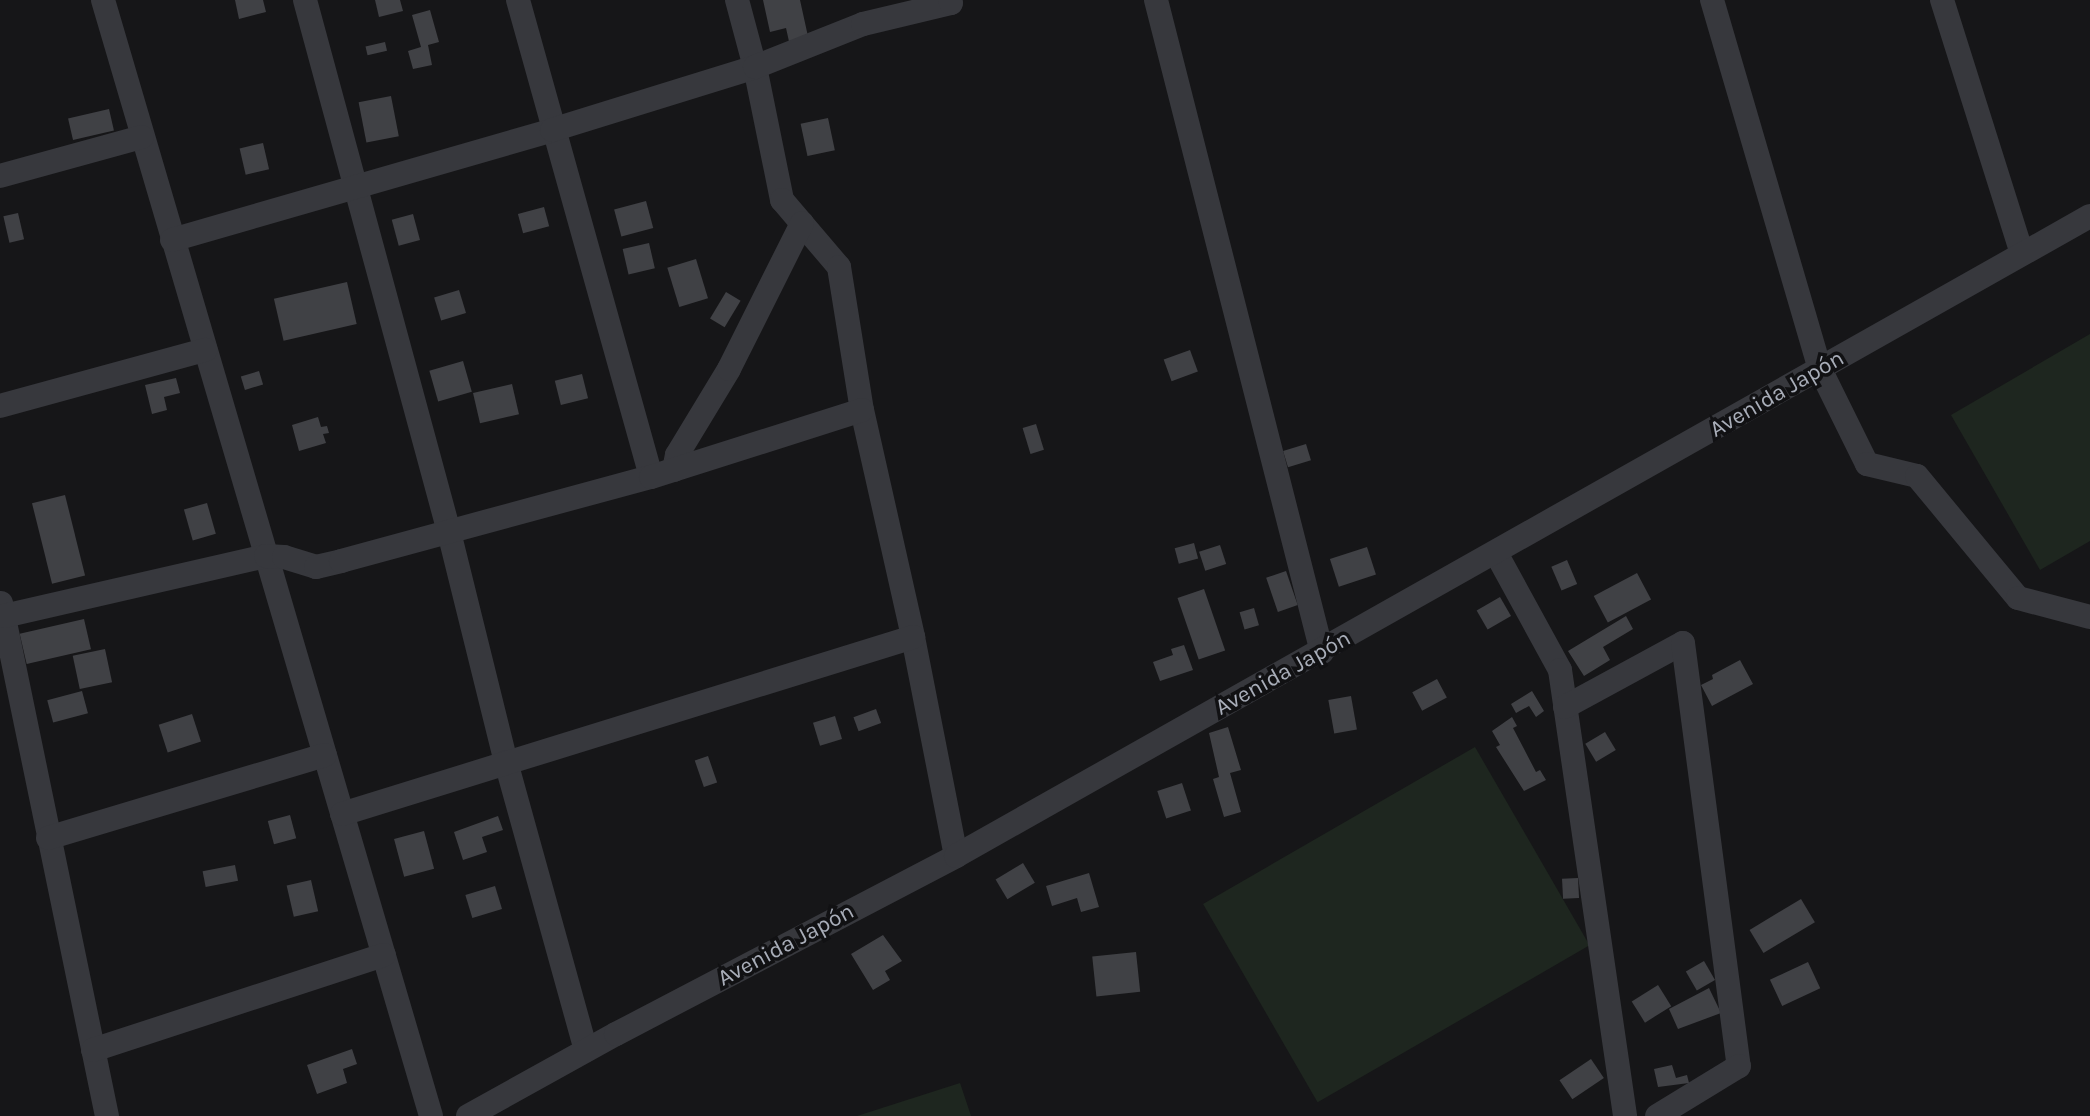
<!DOCTYPE html>
<html>
<head>
<meta charset="utf-8">
<style>
	body { margin:0 }
	#map { position:relative; width:2090px; height:1116px; overflow:hidden; background:#161618; font-family:Karla,sans-serif }
	div>[style] { position:absolute }
	[style*='--x'] { left:calc(var(--x)*1px); top:calc(var(--y)*1px); width:calc(var(--w)*1px); rotate:calc(var(--a)*1deg) }
	.green>* { inset:0; background:#1e261f; transform-origin:0 0 }
	.building>* { inset:0; background:#404145; transform-origin:0 0 }
	.minor>* { height:24px; margin:-12px; padding:0 12px; transform-origin:12px; border-radius:12px; background:#37383d }
	span { translate:-50% -50%; white-space:nowrap; text-align:center; line-height:1.15; -webkit-text-stroke:7px #111113; paint-order:stroke }
	.street-label { font-size:23px; color:#a8adb8 }
</style>
</head>
<body>
<div id="map">
	<div class="green">
		<div style="clip-path:polygon(2090px 334px,2090px 541px,2040px 570px,1951px 415px)"></div>
		<div style="left:1475px;top:747px;width:229px;height:314px;rotate:60deg"></div>
		<div style="clip-path:polygon(960px 1083px,971px 1116px,857px 1116px)"></div>
	</div>
	<div class="building">
		<div style="clip-path:polygon(235px 0,263px 0,266px 12px,239px 19px)"></div>
		<div style="clip-path:polygon(375px 0,400px 0,403px 11px,379px 17px)"></div>
		<div style="clip-path:polygon(763px 0,800px 0,809px 41px,790px 46px,786px 28px,770px 32px)"></div>
		<div style="clip-path:polygon(430px 10px,439px 42px,428px 45px,432px 65px,413px 69px,408px 51px,421px 47px,412px 15px)"></div>
		<div style="left:385px;top:42px;width:9px;height:20px;rotate:77deg"></div>
		<div style="left:391px;top:96px;width:41px;height:33px;rotate:79deg"></div>
		<div style="left:109px;top:109px;width:22px;height:42px;rotate:77deg"></div>
		<div style="left:828px;top:118px;width:33px;height:28px;rotate:78deg"></div>
		<div style="left:263px;top:143px;width:27px;height:24px;rotate:77deg"></div>
		<div style="left:646px;top:201px;width:28px;height:33px;rotate:75deg"></div>
		<div style="left:544px;top:207px;width:20px;height:27px;rotate:75deg"></div>
		<div style="left:18px;top:213px;width:27px;height:15px;rotate:77deg"></div>
		<div style="left:413px;top:214px;width:27px;height:22px;rotate:75deg"></div>
		<div style="left:649px;top:243px;width:26px;height:27px;rotate:77deg"></div>
		<div style="left:696px;top:259px;width:41px;height:30px;rotate:73deg"></div>
		<div style="left:347px;top:282px;width:43px;height:75px;rotate:77deg"></div>
		<div style="left:459px;top:290px;width:24px;height:26px;rotate:73deg"></div>
		<div style="left:726px;top:292px;width:17px;height:31px;rotate:31deg"></div>
		<div style="left:1190px;top:350px;width:23px;height:28px;rotate:70deg"></div>
		<div style="left:463px;top:361px;width:32px;height:35px;rotate:74deg"></div>
		<div style="left:259px;top:371px;width:14px;height:19px;rotate:73deg"></div>
		<div style="left:582px;top:374px;width:25px;height:28px;rotate:76deg"></div>
		<div style="clip-path:polygon(176px 378px,180px 393px,164px 397px,167px 410px,152px 414px,145px 385px)"></div>
		<div style="left:512px;top:384px;width:31px;height:40px;rotate:77deg"></div>
		<div style="clip-path:polygon(318px 417px,321px 427px,327px 426px,329px 433px,323px 434px,326px 443px,299px 451px,292px 425px)"></div>
		<div style="left:1036px;top:424px;width:27px;height:14px;rotate:73deg"></div>
		<div style="left:1306px;top:444px;width:17px;height:24px;rotate:73deg"></div>
		<div style="left:65px;top:495px;width:83px;height:34px;rotate:76deg"></div>
		<div style="left:207px;top:503px;width:32px;height:24px;rotate:74deg"></div>
		<div style="left:1194px;top:543px;width:16px;height:20px;rotate:75deg"></div>
		<div style="left:1220px;top:545px;width:20px;height:22px;rotate:72deg"></div>
		<div style="left:1367px;top:547px;width:29px;height:39px;rotate:72deg"></div>
		<div style="left:1567px;top:560px;width:26px;height:17px;rotate:67deg"></div>
		<div style="left:1286px;top:571px;width:36px;height:21px;rotate:71deg"></div>
		<div style="left:1637px;top:573px;width:30px;height:49px;rotate:62deg"></div>
		<div style="left:1204px;top:589px;width:65px;height:28px;rotate:71deg"></div>
		<div style="left:1500px;top:597px;width:22px;height:27px;rotate:60deg"></div>
		<div style="left:1254px;top:608px;width:18px;height:15px;rotate:74deg"></div>
		<div style="clip-path:polygon(1626px 616px,1633px 629px,1603px 647px,1610px 660px,1584px 676px,1568px 651px)"></div>
		<div style="left:84px;top:619px;width:31px;height:66px;rotate:77deg"></div>
		<div style="clip-path:polygon(1184px 645px,1193px 670px,1160px 681px,1153px 662px,1173px 655px,1171px 649px)"></div>
		<div style="left:105px;top:649px;width:34px;height:33px;rotate:78deg"></div>
		<div style="clip-path:polygon(1740px 660px,1753px 684px,1712px 706px,1701px 685px,1713px 679px,1712px 675px)"></div>
		<div style="left:1437px;top:679px;width:21px;height:28px;rotate:62deg"></div>
		<div style="left:82px;top:691px;width:23px;height:36px;rotate:75deg"></div>
		<div style="clip-path:polygon(1532px 691px,1544px 711px,1536px 717px,1529px 706px,1516px 713px,1511px 704px)"></div>
		<div style="left:1351px;top:696px;width:34px;height:23px;rotate:80deg"></div>
		<div style="left:876px;top:709px;width:15px;height:24px;rotate:70deg"></div>
		<div style="left:192px;top:714px;width:29px;height:35px;rotate:72deg"></div>
		<div style="left:835px;top:716px;width:24px;height:23px;rotate:73deg"></div>
		<div style="clip-path:polygon(1512px 717px,1517px 726px,1513px 728px,1536px 772px,1540px 770px,1546px 780px,1524px 791px,1496px 747px,1500px 745px,1492px 731px)"></div>
		<div style="clip-path:polygon(1228px 727px,1241px 770px,1230px 773px,1241px 812px,1224px 817px,1213px 779px,1219px 777px,1209px 733px)"></div>
		<div style="left:1605px;top:732px;width:21px;height:23px;rotate:59deg"></div>
		<div style="left:708px;top:756px;width:28px;height:14px;rotate:71deg"></div>
		<div style="left:1182px;top:783px;width:29px;height:26px;rotate:72deg"></div>
		<div style="left:290px;top:815px;width:24px;height:23px;rotate:75deg"></div>
		<div style="clip-path:polygon(498px 816px,503px 830px,482px 837px,487px 852px,463px 860px,454px 832px)"></div>
		<div style="left:424px;top:831px;width:39px;height:31px;rotate:75deg"></div>
		<div style="left:1023px;top:863px;width:23px;height:32px;rotate:59deg"></div>
		<div style="left:235px;top:865px;width:16px;height:33px;rotate:79deg"></div>
		<div style="clip-path:polygon(1089px 873px,1099px 907px,1081px 912px,1077px 898px,1052px 906px,1046px 886px)"></div>
		<div style="left:1578px;top:878px;width:20px;height:16px;rotate:87deg"></div>
		<div style="left:311px;top:880px;width:32px;height:25px;rotate:77deg"></div>
		<div style="left:495px;top:886px;width:24px;height:31px;rotate:73deg"></div>
		<div style="left:1801px;top:899px;width:27px;height:60px;rotate:59deg"></div>
		<div style="clip-path:polygon(883px 935px,902px 961px,885px 971px,890px 980px,873px 990px,851px 954px)"></div>
		<div style="left:1136px;top:952px;width:40px;height:44px;rotate:84deg"></div>
		<div style="left:1704px;top:961px;width:22px;height:21px;rotate:60deg"></div>
		<div style="left:1808px;top:962px;width:29px;height:42px;rotate:65deg"></div>
		<div style="left:1658px;top:985px;width:25px;height:31px;rotate:58deg"></div>
		<div style="clip-path:polygon(1709px 988px,1721px 1013px,1678px 1029px,1669px 1009px)"></div>
		<div style="clip-path:polygon(352px 1049px,357px 1064px,343px 1069px,347px 1083px,317px 1094px,307px 1065px)"></div>
		<div style="left:1591px;top:1059px;width:23px;height:38px;rotate:56deg"></div>
		<div style="clip-path:polygon(1672px 1065px,1676px 1078px,1687px 1075px,1689px 1083px,1658px 1087px,1654px 1069px)"></div>
	</div>
	<div class="minor">
		<div style="--x:103;--y:0;--w:1163;--a:73.62"></div>
		<div style="--x:305;--y:0;--w:551;--a:74.85"></div>
		<div style="--x:449;--y:532;--w:237;--a:76.1"></div>
		<div style="--x:506;--y:762;--w:299;--a:74.5"></div>
		<div style="--x:518;--y:0;--w:495;--a:74.4"></div>
		<div style="--x:737;--y:0;--w:69;--a:75"></div>
		<div style="--x:755;--y:67;--w:136;--a:78.5"></div>
		<div style="--x:782;--y:200;--w:88;--a:49.6"></div>
		<div style="--x:839;--y:267;--w:145;--a:80.9"></div>
		<div style="--x:862;--y:410;--w:233;--a:77.3"></div>
		<div style="--x:913;--y:637;--w:223;--a:78.9"></div>
		<div style="--x:1156;--y:0;--w:673;--a:75.72"></div>
		<div style="--x:1712;--y:0;--w:384;--a:73.7"></div>
		<div style="--x:1820;--y:369;--w:106;--a:63.7"></div>
		<div style="--x:1867;--y:464;--w:51;--a:13.5"></div>
		<div style="--x:1917;--y:476;--w:158;--a:50.4"></div>
		<div style="--x:2018;--y:598;--w:74;--a:14.8"></div>
		<div style="--x:1942;--y:0;--w:266;--a:72.5"></div>
		<div style="--x:0;--y:176;--w:147;--a:-15.4"></div>
		<div style="--x:172;--y:240;--w:396;--a:-16.1"></div>
		<div style="--x:552;--y:130;--w:213;--a:-17.2"></div>
		<div style="--x:755;--y:67;--w:116;--a:-21.7"></div>
		<div style="--x:863;--y:24;--w:90;--a:-13.4"></div>
		<div style="--x:951;--y:3;--w:3;--a:-108"></div>
		<div style="--x:0;--y:406;--w:213;--a:-15.3"></div>
		<div style="--x:674;--y:470;--w:15;--a:-79"></div>
		<div style="--x:677;--y:455;--w:100;--a:-58.8"></div>
		<div style="--x:729;--y:369;--w:163;--a:-63.4"></div>
		<div style="--x:1496;--y:553;--w:133;--a:61.3"></div>
		<div style="--x:1560;--y:670;--w:451;--a:81.7"></div>
		<div style="--x:1;--y:603;--w:524;--a:78.33"></div>
		<div style="--x:4;--y:616;--w:269;--a:-12.9"></div>
		<div style="--x:266;--y:556;--w:18;--a:3"></div>
		<div style="--x:284;--y:557;--w:34;--a:17"></div>
		<div style="--x:316;--y:567;--w:26;--a:-13"></div>
		<div style="--x:341;--y:561;--w:321;--a:-15.2"></div>
		<div style="--x:651;--y:477;--w:221;--a:-17.6"></div>
		<div style="--x:1565;--y:707;--w:134;--a:-28.5"></div>
		<div style="--x:1683;--y:643;--w:427;--a:82.5"></div>
		<div style="--x:1739;--y:1066;--w:96;--a:148.6"></div>
		<div style="--x:342;--y:814;--w:598;--a:-17.22"></div>
		<div style="--x:48;--y:838;--w:289;--a:-16.7"></div>
		<div style="--x:93;--y:1050;--w:306;--a:-18.1"></div>
		<div style="--x:468;--y:1116;--w:169;--a:-29"></div>
		<div style="--x:616;--y:1034;--w:384;--a:-27.6"></div>
		<div style="--x:956;--y:856;--w:1302;--a:-29.44"></div>
	</div>
	<div class="street-label">
		<span style="left:1777px;top:394px;rotate:-30deg">Avenida Japón</span>
		<span style="left:1283px;top:673px;rotate:-29deg">Avenida Japón</span>
		<span style="left:786px;top:945px;rotate:-28deg">Avenida Japón</span>
	</div>
</div>
</body>
</html>
